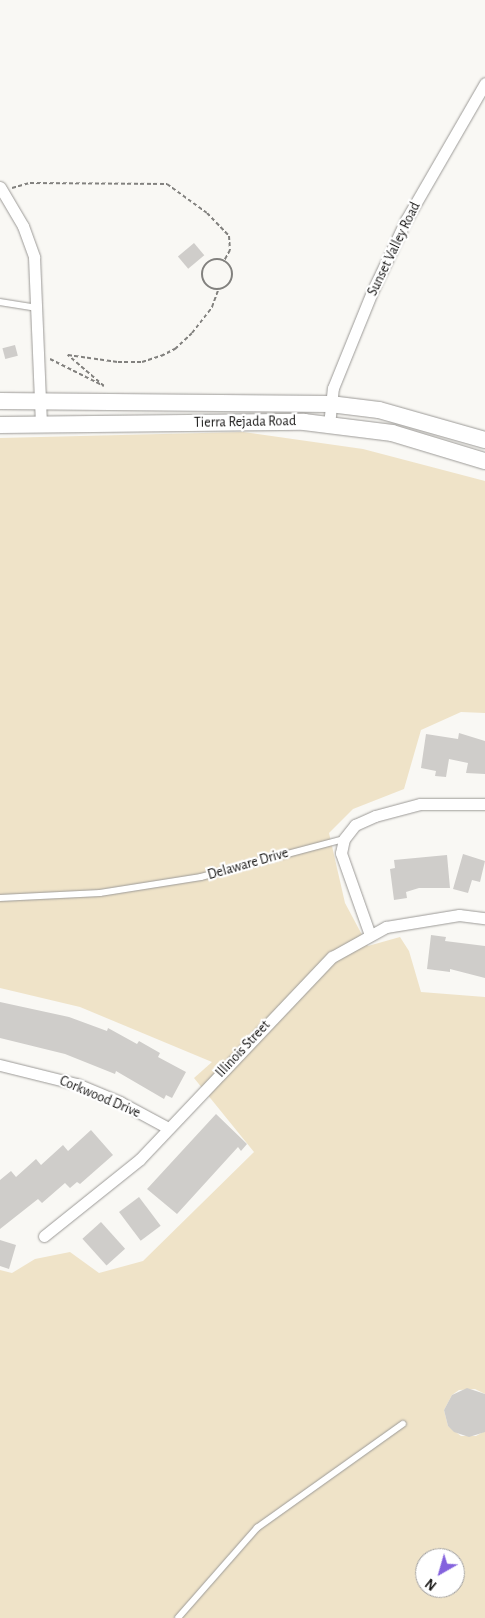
<!DOCTYPE html>
<html>
<head>
<meta charset="utf-8">
<style>
	body { margin:0 }
	#map { position:relative; width:485px; height:1618px; overflow:hidden; background:#f9f8f4; font-family:"Alegreya Sans",sans-serif }
	div>[style] { position:absolute }
	[style*='--x'] { left:calc(var(--x)*1px); top:calc(var(--y)*1px); width:calc(var(--w)*1px); rotate:calc(var(--a)*1deg) }
	.green>* { inset:0; background:#efe3c8 }
	.building>* { inset:0; background:#cfcdca; transform-origin:0 0 }
	.path>* { height:2px; margin-top:-1px; transform-origin:0; background:repeating-linear-gradient(90deg,#82817e 0 4px,transparent 0 6.5px) }
	.path>.ring { margin:-1px; padding:0; box-sizing:content-box; background:none; border:2px solid #82817e; border-radius:50% }
	.roads { filter:drop-shadow(0 0 1px #9c9a97) drop-shadow(0 0 1px #9c9a97) }
	.service>* { height:5.5px; margin:-2.75px; padding:0 2.75px; transform-origin:2.75px; border-radius:2.75px; background:#fff }
	.minor>* { height:11px; margin:-5.5px; padding:0 5.5px; transform-origin:5.5px; border-radius:5.5px; background:#fff }
	.secondary>* { height:16px; margin:-8px; padding:0 8px; transform-origin:8px; border-radius:8px; background:#fff }
	span { translate:-50% -50%; white-space:nowrap; text-align:center; line-height:1.15; -webkit-text-stroke:4.5px #fff; paint-order:stroke }
	.street-label { font-size:14px; color:#131211 }
	.north { position:absolute; left:415px; top:1548px; width:50px; height:50px; box-sizing:border-box; background:#fff; border:1px solid #a1a0a0; border-radius:50%; rotate:218deg; font-size:14px; font-weight:700; line-height:20px; text-align:center; color:#131211 }
	.north::after { content:''; display:block; margin:auto; width:18px; height:22px; background:#8462dd; clip-path:polygon(50% 0,100% 100%,50% 72%,0 100%) }
</style>
</head>
<body>
<div id="map">
	<div class="green">
		<div style="clip-path:polygon(evenodd,243px 432px,363px 449px,485px 481px,485px 713px,461px 712px,421px 730px,404px 789px,353px 809px,329px 833px,345px 903px,368px 946px,400px 937px,409px 951px,421px 992px,485px 997px,485px 1394px,475px 1389px,459px 1390px,452px 1395px,444px 1410px,448px 1426px,461px 1436px,476px 1436px,485px 1431px,485px 1618px,0 1618px,0 1270px,12px 1273px,35px 1259px,70px 1252px,99px 1273px,143px 1261px,254px 1152px,194px 1078px,212px 1062px,80px 1007px,0 988px,0 438px,243px 432px,425px 1558px,455px 1558px,455px 1588px,425px 1588px,425px 1558px)"></div>
	</div>
	<div class="building">
		<div style="left:194px;top:243px;width:16px;height:21px;rotate:50deg"></div>
		<div style="left:15px;top:345px;width:11px;height:13px;rotate:75deg"></div>
		<div style="clip-path:polygon(459px 733px,485px 741px,485px 774px,466px 773px,468px 763px,449px 759px,446px 777px,435px 776px,436px 771px,421px 768px,426px 734px,458px 739px)"></div>
		<div style="clip-path:polygon(463px 854px,485px 861px,480px 882px,472px 880px,468px 893px,453px 889px)"></div>
		<div style="clip-path:polygon(447px 855px,450px 888px,419px 888px,406px 892px,407px 898px,394px 900px,390px 869px,395px 868px,394px 860px)"></div>
		<div style="clip-path:polygon(431px 935px,446px 937px,445px 941px,485px 946px,485px 978px,450px 969px,450px 972px,427px 969px)"></div>
		<div style="clip-path:polygon(0 1002px,69px 1017px,107px 1031px,108px 1028px,137px 1044px,139px 1041px,160px 1053px,158px 1057px,186px 1072px,172px 1098px,166px 1095px,164px 1099px,116px 1071px,115px 1074px,65px 1054px,0 1038px)"></div>
		<div style="clip-path:polygon(216px 1114px,247px 1144px,241px 1151px,238px 1147px,177px 1214px,147px 1189px)"></div>
		<div style="clip-path:polygon(91px 1130px,113px 1155px,80px 1184px,77px 1182px,70px 1188px,65px 1183px,42px 1203px,38px 1199px,0 1229px,0 1180px,11px 1171px,16px 1177px,36px 1159px,41px 1165px,63px 1145px,68px 1151px)"></div>
		<div style="left:139px;top:1197px;width:36px;height:25px;rotate:53deg"></div>
		<div style="left:101px;top:1222px;width:36px;height:25px;rotate:48deg"></div>
		<div style="clip-path:polygon(0 1240px,16px 1245px,9px 1269px,0 1266px)"></div>
		<div style="clip-path:polygon(467px 1388px,485px 1394px,485px 1432px,469px 1437px,454px 1432px,448px 1426px,444px 1410px,452px 1395px)"></div>
	</div>
	<div class="path">
		<div style="--x:12;--y:188;--w:19;--a:-16"></div>
		<div style="--x:30;--y:183;--w:137;--a:0.4"></div>
		<div style="--x:167;--y:184;--w:49;--a:35.9"></div>
		<div style="--x:207;--y:213;--w:32;--a:46"></div>
		<div style="--x:229;--y:236;--w:14;--a:86"></div>
		<div style="--x:230;--y:250;--w:13;--a:119"></div>
		<div class="ring" style="left:202px;top:259px;width:28px;height:28px"></div>
		<div style="--x:50;--y:359;--w:60;--a:26.6"></div>
		<div style="--x:104;--y:386;--w:48;--a:-139.3"></div>
		<div style="--x:68;--y:355;--w:50;--a:8"></div>
		<div style="--x:118;--y:362;--w:24;--a:0"></div>
		<div style="--x:142;--y:362;--w:20;--a:-18"></div>
		<div style="--x:161;--y:356;--w:16;--a:-27"></div>
		<div style="--x:175;--y:349;--w:23;--a:-43"></div>
		<div style="--x:192;--y:333;--w:33;--a:-52"></div>
		<div style="--x:212;--y:307;--w:20;--a:-70"></div>
	</div>
	<div class="roads">
		<div class="service">
			<div style="--x:0;--y:302;--w:36;--a:9"></div>
			<div style="--x:0;--y:898;--w:100;--a:-2.9"></div>
			<div style="--x:100;--y:893;--w:102;--a:-9"></div>
			<div style="--x:201;--y:877;--w:148;--a:-14.9"></div>
			<div style="--x:178;--y:1618;--w:120;--a:-48.7"></div>
			<div style="--x:257;--y:1528;--w:179;--a:-35.5"></div>
		</div>
		<div class="minor">
			<div style="--x:0;--y:187;--w:45;--a:59.5"></div>
			<div style="--x:23;--y:226;--w:33;--a:70"></div>
			<div style="--x:34;--y:257;--w:167;--a:87.6"></div>
			<div style="--x:329;--y:425;--w:37;--a:-84"></div>
			<div style="--x:333;--y:388;--w:104;--a:-67.9"></div>
			<div style="--x:372;--y:292;--w:80;--a:-64.7"></div>
			<div style="--x:406;--y:220;--w:158;--a:-60"></div>
			<div style="--x:370;--y:935;--w:87;--a:-109.5"></div>
			<div style="--x:341;--y:853;--w:14;--a:-78"></div>
			<div style="--x:344;--y:839;--w:18;--a:-52"></div>
			<div style="--x:355;--y:825;--w:22;--a:-24"></div>
			<div style="--x:375;--y:816;--w:47;--a:-14.9"></div>
			<div style="--x:420;--y:804;--w:65;--a:0"></div>
			<div style="--x:0;--y:1065;--w:79;--a:13.9"></div>
			<div style="--x:77;--y:1084;--w:47;--a:22.7"></div>
			<div style="--x:120;--y:1102;--w:55;--a:28.4"></div>
			<div style="--x:44;--y:1236;--w:123;--a:-38.7"></div>
			<div style="--x:140;--y:1159;--w:279;--a:-46.5"></div>
			<div style="--x:332;--y:957;--w:62;--a:-29.1"></div>
			<div style="--x:386;--y:927;--w:74;--a:-9.3"></div>
			<div style="--x:459;--y:915;--w:26;--a:7"></div>
		</div>
		<div class="secondary">
			<div style="--x:0;--y:401;--w:330;--a:0.5"></div>
			<div style="--x:330;--y:404;--w:49;--a:7"></div>
			<div style="--x:379;--y:410;--w:110;--a:15.8"></div>
			<div style="--x:0;--y:425;--w:304;--a:-0.6"></div>
			<div style="--x:304;--y:422;--w:89;--a:7.1"></div>
			<div style="--x:392;--y:433;--w:97;--a:16.8"></div>
		</div>
	</div>
	<div class="street-label">
		<span style="left:394px;top:249px;rotate:-64deg">Sunset Valley Road</span>
		<span style="left:245px;top:422px;rotate:-1deg">Tierra Rejada Road</span>
		<span style="left:248px;top:864px;rotate:-16deg">Delaware Drive</span>
		<span style="left:243px;top:1049px;rotate:-47deg">Illinois Street</span>
		<span style="left:100px;top:1097px;rotate:23deg">Corkwood Drive</span>
	</div>
	<div class="north">N</div>
</div>
</body>
</html>
